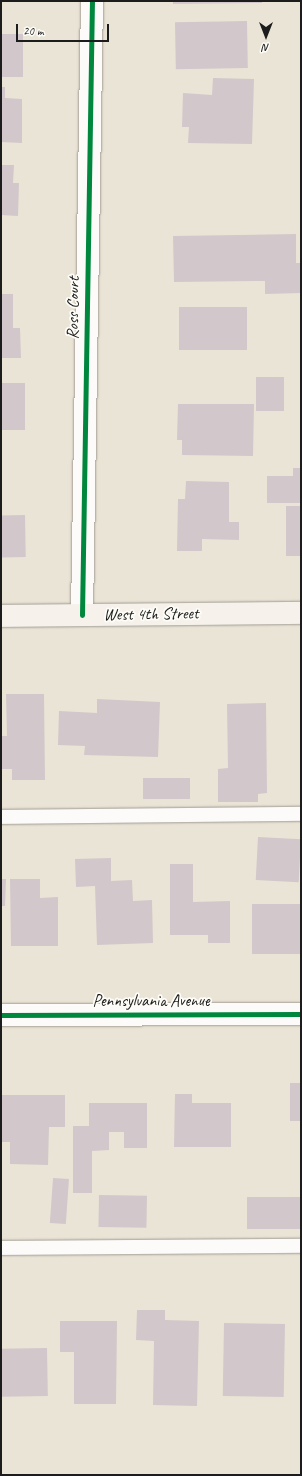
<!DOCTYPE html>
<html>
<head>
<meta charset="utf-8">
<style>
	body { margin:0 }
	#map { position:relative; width:302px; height:1476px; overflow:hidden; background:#eae4d6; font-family:Caveat,sans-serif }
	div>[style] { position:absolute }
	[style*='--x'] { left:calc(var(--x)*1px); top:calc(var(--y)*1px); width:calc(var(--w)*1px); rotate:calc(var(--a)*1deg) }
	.building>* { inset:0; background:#d2c7cb; transform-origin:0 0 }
	.roads { filter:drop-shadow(0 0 1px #a09c94) drop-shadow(0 0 1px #a09c94) }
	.lane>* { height:14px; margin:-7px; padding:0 7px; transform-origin:7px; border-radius:7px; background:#fcfbf9 }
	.street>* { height:22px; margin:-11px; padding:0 11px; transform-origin:11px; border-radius:11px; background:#fcfbf9 }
	.secondary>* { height:22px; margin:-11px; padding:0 11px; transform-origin:11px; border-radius:11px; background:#f6f2eb }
	.cycleway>* { height:5px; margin:-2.5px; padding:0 2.5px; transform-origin:2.5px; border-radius:2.5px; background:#00873e }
	span { translate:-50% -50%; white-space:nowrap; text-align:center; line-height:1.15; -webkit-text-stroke:3.5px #fdfcf7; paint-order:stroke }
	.street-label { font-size:17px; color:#1c1c1c }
	.frame { position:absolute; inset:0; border:2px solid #1c1c1c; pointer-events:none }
	.north { position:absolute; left:246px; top:16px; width:40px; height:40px; -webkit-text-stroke:3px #fdfcf7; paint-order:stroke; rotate:180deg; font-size:11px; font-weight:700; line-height:16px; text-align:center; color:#1c1c1c }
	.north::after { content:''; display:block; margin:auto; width:14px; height:18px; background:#1c1c1c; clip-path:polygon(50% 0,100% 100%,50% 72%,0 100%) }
	.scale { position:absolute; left:16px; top:24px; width:93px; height:18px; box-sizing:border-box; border:2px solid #1c1c1c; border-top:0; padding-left:5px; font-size:12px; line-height:14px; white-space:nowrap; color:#1c1c1c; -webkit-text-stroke:3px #fdfcf7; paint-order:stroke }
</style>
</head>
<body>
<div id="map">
	<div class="building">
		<div style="clip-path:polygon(173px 1px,262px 1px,262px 3px,173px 4px)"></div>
		<div style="left:247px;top:21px;width:47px;height:72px;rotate:89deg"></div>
		<div style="left:1px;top:34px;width:22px;height:43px"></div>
		<div style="clip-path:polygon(213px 78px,254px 79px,252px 144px,188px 143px,189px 127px,182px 127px,183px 93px,212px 95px)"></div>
		<div style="clip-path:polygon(1px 87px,5px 87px,5px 98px,22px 99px,22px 143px,1px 142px)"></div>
		<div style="clip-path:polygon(1px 165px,14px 165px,13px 183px,19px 183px,18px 216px,1px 215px)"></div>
		<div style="clip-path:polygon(296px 234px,296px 263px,301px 263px,301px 293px,265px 294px,265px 281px,174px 282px,173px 236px)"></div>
		<div style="clip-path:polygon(1px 294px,13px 294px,13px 328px,20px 328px,21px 358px,1px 358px)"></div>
		<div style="left:179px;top:307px;width:68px;height:43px"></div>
		<div style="left:256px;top:377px;width:28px;height:34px"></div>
		<div style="left:1px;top:383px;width:24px;height:47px"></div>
		<div style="clip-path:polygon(178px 404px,254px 404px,253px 456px,182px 455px,182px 440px,177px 440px)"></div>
		<div style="clip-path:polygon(293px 468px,301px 468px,301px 503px,267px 503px,267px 476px,293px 476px)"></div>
		<div style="clip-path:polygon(186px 481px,229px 482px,229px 522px,239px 522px,239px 540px,202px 539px,202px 551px,177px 551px,178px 499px,185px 499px)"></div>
		<div style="left:286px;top:506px;width:15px;height:50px"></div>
		<div style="left:25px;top:515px;width:42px;height:24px;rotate:89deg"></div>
		<div style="clip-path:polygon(6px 694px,44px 694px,45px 780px,12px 780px,12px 769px,1px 769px,1px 736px,7px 736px)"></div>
		<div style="clip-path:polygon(97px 699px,160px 702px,158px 757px,84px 755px,85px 746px,58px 745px,59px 711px,97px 713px)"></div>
		<div style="clip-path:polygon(266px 703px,267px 793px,258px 794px,258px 802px,218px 802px,218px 769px,228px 768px,227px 704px)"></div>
		<div style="left:190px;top:778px;width:21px;height:47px;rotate:90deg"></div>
		<div style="left:258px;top:837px;width:43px;height:43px;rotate:3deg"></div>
		<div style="clip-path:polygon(111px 858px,111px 881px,132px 880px,133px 901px,152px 900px,153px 943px,97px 945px,95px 886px,76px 887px,75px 859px)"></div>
		<div style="clip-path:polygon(170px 864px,193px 864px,193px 902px,230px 901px,230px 943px,208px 943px,208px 935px,170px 935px)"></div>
		<div style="clip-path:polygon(1px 879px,6px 879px,5px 906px,1px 906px)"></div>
		<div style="clip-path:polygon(10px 879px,40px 879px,40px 898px,58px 897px,58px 946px,11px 946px)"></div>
		<div style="left:301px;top:904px;width:50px;height:49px;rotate:90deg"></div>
		<div style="left:290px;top:1083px;width:11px;height:38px"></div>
		<div style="clip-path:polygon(175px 1094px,192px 1094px,192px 1103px,231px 1103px,231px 1147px,174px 1147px)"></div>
		<div style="clip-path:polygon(1px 1095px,65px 1095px,65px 1127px,49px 1127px,48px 1165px,10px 1164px,10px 1142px,1px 1142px)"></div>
		<div style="clip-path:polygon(89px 1103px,147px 1103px,147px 1148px,124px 1148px,124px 1132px,109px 1132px,109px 1150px,92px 1151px,92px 1193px,73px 1193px,73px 1126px,89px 1126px)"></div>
		<div style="left:53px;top:1178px;width:16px;height:45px;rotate:4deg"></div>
		<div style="left:99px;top:1195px;width:48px;height:32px;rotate:1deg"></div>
		<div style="left:301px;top:1197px;width:32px;height:54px;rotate:90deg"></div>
		<div style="clip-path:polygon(137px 1310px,165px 1310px,165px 1320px,199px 1321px,197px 1406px,153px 1405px,154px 1341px,136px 1340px)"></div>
		<div style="clip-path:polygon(60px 1321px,117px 1321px,116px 1404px,74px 1404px,74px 1352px,60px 1352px)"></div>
		<div style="left:224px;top:1323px;width:61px;height:73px;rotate:1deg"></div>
		<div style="left:47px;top:1348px;width:48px;height:46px;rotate:89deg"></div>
	</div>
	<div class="roads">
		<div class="lane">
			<div style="--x:1;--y:817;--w:300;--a:-0.6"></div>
			<div style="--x:1;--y:1248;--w:300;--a:-0.4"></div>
		</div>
		<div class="street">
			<div style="--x:82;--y:615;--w:614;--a:-89.07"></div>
			<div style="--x:1;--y:1015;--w:300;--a:-0.2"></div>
		</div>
		<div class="secondary">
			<div style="--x:1;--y:616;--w:300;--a:-0.6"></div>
		</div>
	</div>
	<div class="cycleway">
		<div style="--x:82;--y:615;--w:614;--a:-89.07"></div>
		<div style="--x:1;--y:1015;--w:300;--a:-0.2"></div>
	</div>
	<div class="street-label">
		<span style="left:73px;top:308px;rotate:-89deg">Ross Court</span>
		<span style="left:151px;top:614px;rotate:-1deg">West 4th Street</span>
		<span style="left:151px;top:1001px">Pennsylvania Avenue</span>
	</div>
	<div class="frame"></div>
	<div class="north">N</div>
	<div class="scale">20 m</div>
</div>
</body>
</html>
